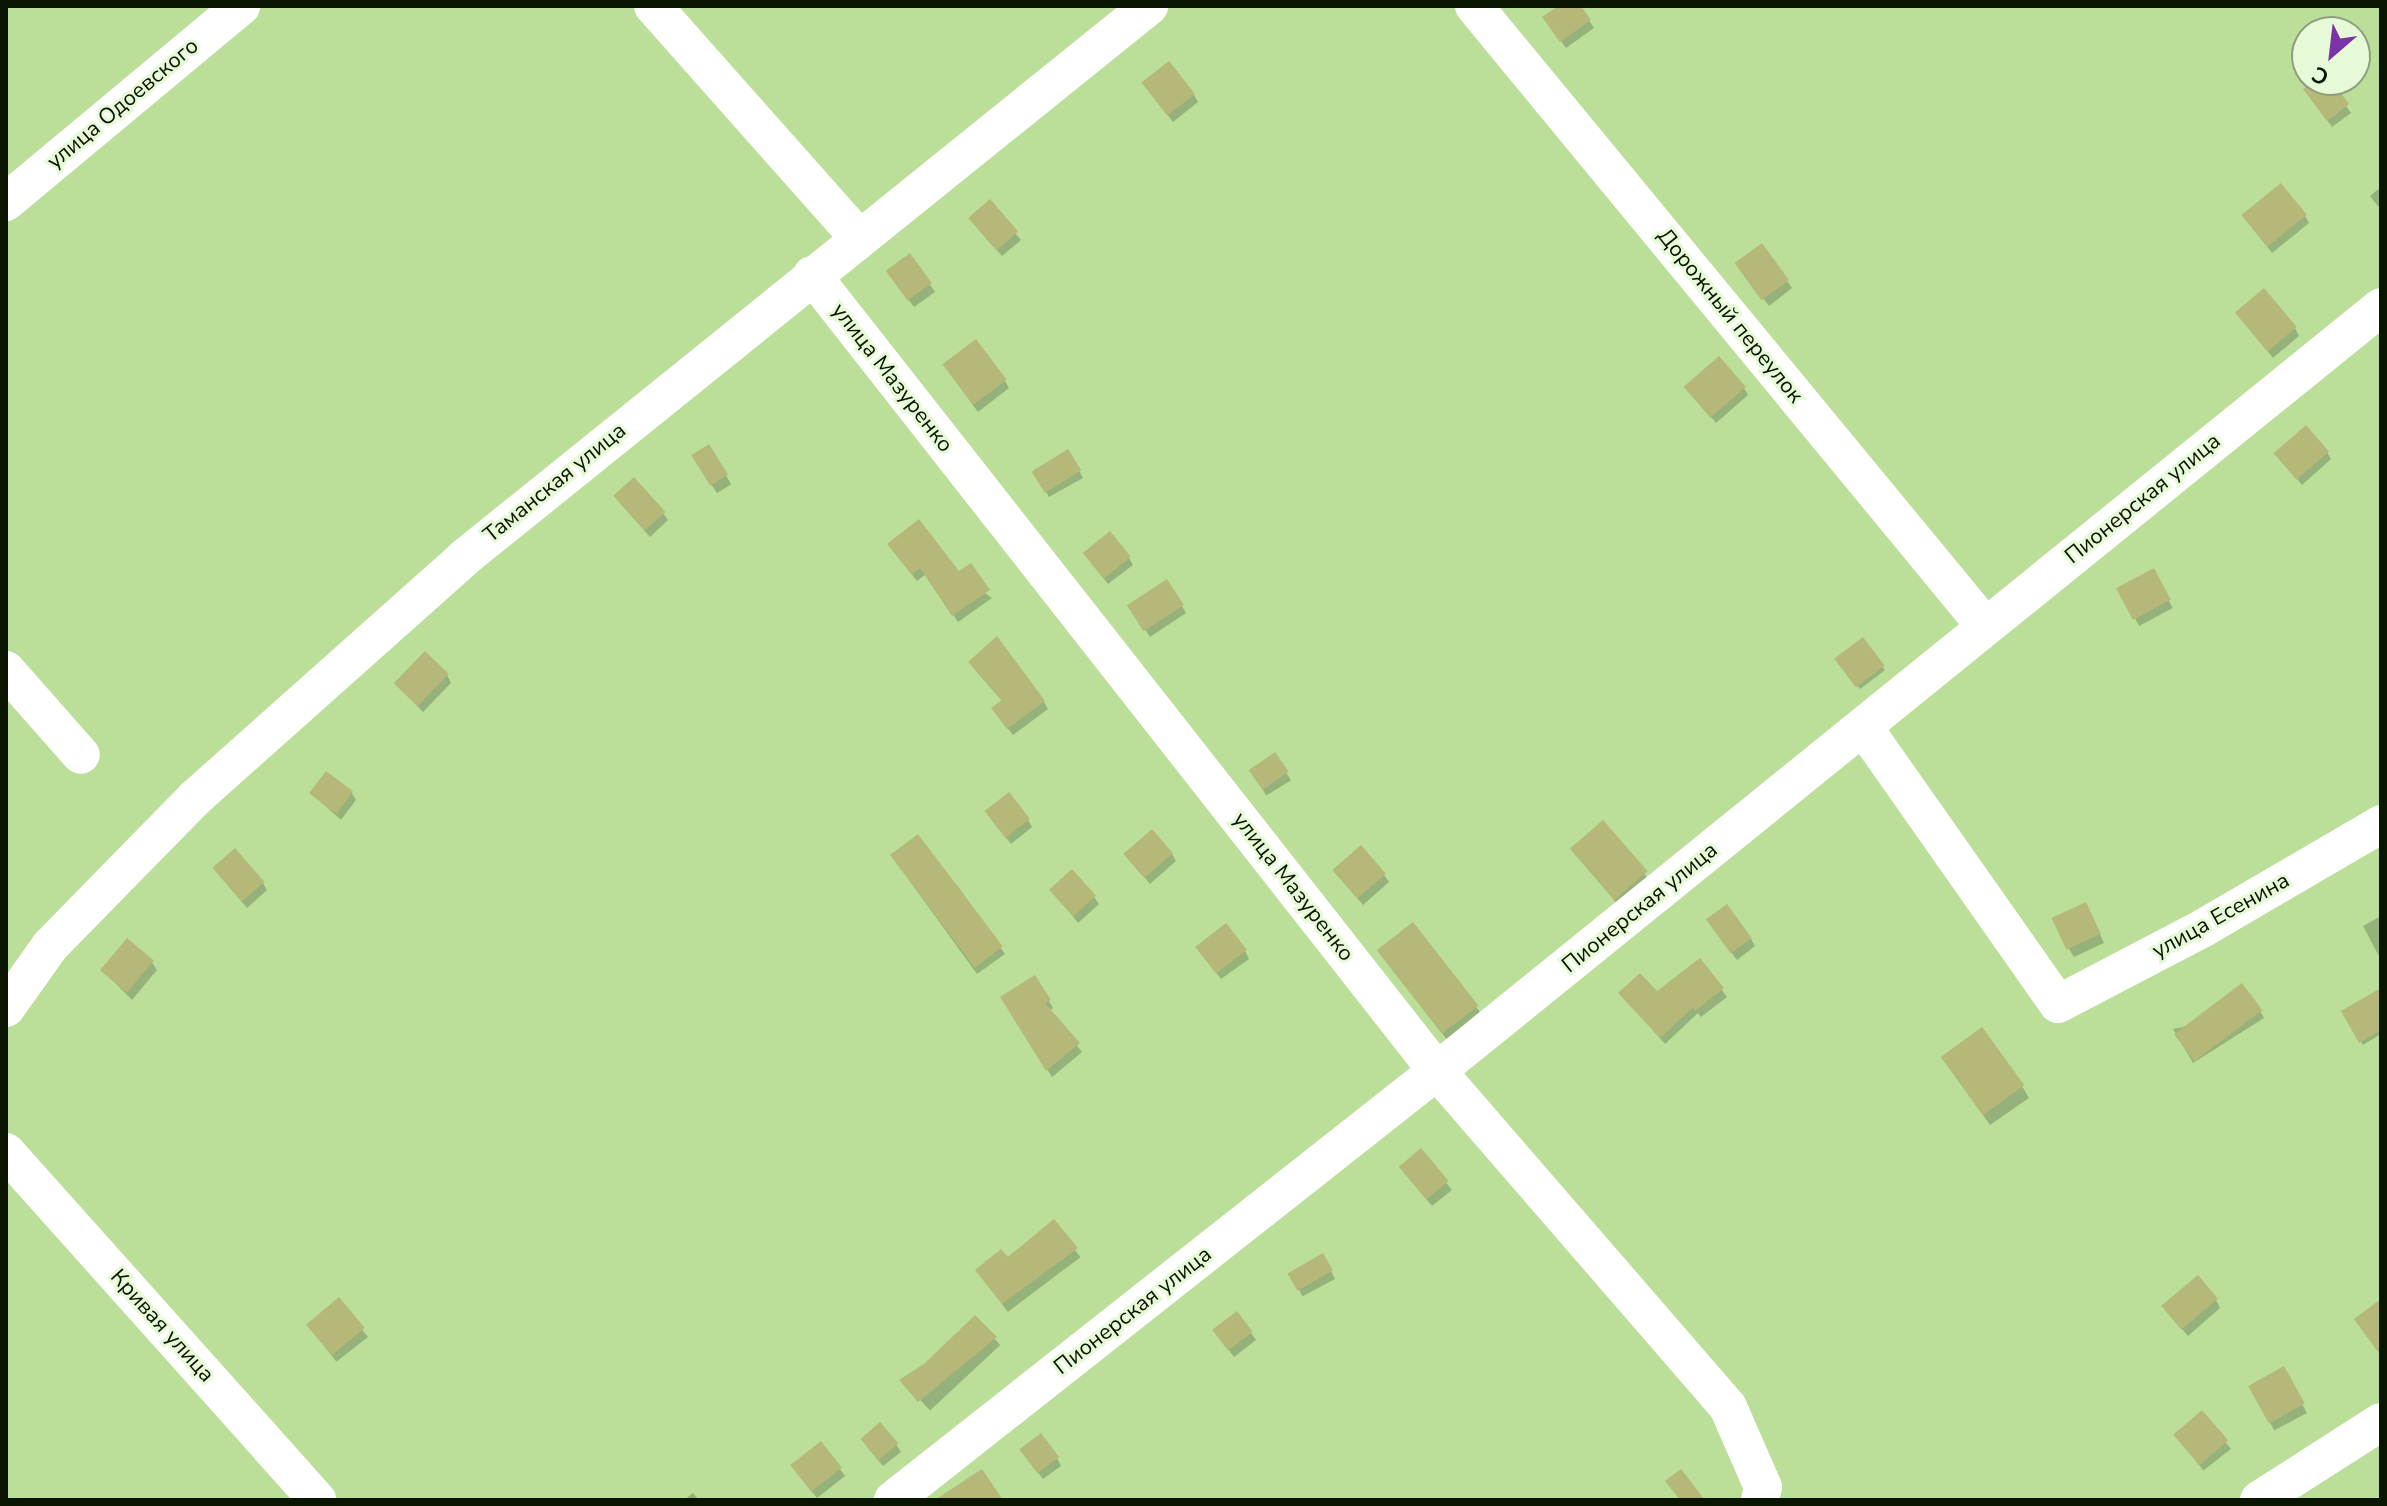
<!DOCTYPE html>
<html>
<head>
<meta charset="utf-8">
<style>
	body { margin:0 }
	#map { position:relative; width:2387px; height:1506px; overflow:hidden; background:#bbdf99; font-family:"Nunito Sans",sans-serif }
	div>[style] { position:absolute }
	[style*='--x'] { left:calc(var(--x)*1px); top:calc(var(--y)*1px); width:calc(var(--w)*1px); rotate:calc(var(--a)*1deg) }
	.shadow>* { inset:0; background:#0003; transform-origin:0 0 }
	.building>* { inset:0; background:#b5b879; transform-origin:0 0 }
	.minor>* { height:38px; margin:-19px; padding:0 19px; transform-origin:19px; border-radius:19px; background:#fff }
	span { translate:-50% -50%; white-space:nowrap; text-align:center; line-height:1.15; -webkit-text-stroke:6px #e7fad7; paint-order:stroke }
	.street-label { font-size:22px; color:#091500 }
	.frame { position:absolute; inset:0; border:8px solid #091500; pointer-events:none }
	.north { position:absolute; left:2291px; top:16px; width:80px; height:80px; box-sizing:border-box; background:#e7fad7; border:2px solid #8e9e81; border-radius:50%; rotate:208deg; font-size:22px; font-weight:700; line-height:32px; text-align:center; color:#091500 }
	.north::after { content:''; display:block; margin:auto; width:28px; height:36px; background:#7c33a5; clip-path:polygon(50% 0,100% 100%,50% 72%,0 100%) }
</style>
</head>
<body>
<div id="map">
	<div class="shadow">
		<div style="clip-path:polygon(1561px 6px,1579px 6px,1594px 28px,1566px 48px,1549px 25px)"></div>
		<div style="clip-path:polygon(2319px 80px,2328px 80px,2351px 113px,2332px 127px,2310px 97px)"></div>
		<div style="clip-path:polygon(1149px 91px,1194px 95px,1198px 102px,1173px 122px)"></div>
		<div style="clip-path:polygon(2381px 187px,2381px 210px,2370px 196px)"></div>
		<div style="clip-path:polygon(989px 202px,1021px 240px,1002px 256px,975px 225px)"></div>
		<div style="clip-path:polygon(2305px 216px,2309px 223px,2272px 253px,2248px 222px)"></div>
		<div style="clip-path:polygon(910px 256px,935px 292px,914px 307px,893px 279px)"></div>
		<div style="clip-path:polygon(1742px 271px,1787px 281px,1792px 288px,1769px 306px)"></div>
		<div style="clip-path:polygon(2242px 320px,2295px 328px,2299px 336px,2273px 358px)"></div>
		<div style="clip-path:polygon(949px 372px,1005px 381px,1009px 388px,978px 412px)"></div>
		<div style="clip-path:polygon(1744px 388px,1748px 395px,1716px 423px,1691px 394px)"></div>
		<div style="left:708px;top:447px;width:44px;height:17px;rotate:58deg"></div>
		<div style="left:1068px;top:451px;width:31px;height:39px;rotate:61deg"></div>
		<div style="clip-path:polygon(2327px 452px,2331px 459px,2302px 485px,2276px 453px)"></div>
		<div style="clip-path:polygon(620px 503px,663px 513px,668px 520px,650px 537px)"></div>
		<div style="clip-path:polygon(894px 552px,959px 574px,992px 598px,958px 622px,926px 574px,917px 581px)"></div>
		<div style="clip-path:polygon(1129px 558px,1133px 565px,1108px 584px,1089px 560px)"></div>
		<div style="left:2153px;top:571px;width:42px;height:38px;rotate:62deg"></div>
		<div style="clip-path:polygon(1182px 606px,1186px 613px,1150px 637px,1134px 613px)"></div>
		<div style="left:1862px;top:640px;width:38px;height:31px;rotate:53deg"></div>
		<div style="clip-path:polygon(975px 670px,1044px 702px,1048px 709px,1013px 735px,998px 716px,1003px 702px)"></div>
		<div style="clip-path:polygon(447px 675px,451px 683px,423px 712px,396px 684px)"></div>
		<div style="left:1275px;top:754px;width:31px;height:29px;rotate:59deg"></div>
		<div style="clip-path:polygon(351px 792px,356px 800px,341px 820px,312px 794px)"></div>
		<div style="clip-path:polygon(991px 819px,1028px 820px,1032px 827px,1011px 844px)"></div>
		<div style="left:1603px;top:823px;width:79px;height:40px;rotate:51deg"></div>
		<div style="clip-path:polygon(1172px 854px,1176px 861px,1150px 884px,1126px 855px)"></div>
		<div style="clip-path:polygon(896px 862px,953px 888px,957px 885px,1005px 954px,977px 974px)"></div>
		<div style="clip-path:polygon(214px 869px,263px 883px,267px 890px,247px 908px)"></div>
		<div style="clip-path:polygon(1334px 871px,1384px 875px,1389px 882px,1363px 905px)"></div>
		<div style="clip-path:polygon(1052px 890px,1094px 897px,1099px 904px,1078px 923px)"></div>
		<div style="clip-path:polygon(2090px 912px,2104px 943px,2074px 957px,2069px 949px)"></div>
		<div style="clip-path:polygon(2381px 916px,2381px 960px,2363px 926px)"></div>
		<div style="left:1412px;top:925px;width:113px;height:43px;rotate:52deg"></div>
		<div style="clip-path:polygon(1713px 928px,1751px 939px,1755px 946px,1737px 960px)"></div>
		<div style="clip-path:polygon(1245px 951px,1249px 959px,1221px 979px,1202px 954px)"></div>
		<div style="clip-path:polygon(1700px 960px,1727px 997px,1701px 1017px,1698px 1013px,1665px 1044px,1621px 994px,1657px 994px)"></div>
		<div style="clip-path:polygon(152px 962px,157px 970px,132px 1000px,102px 970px)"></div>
		<div style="clip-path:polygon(1035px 978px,1053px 1008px,1049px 1011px,1082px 1052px,1052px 1077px,1003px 998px)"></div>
		<div style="clip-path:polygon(2381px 1006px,2381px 1034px,2363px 1045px,2343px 1012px)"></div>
		<div style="clip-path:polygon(2260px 1011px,2264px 1018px,2193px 1063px,2173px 1029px)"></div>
		<div style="clip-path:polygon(1950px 1069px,2022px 1086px,2029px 1098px,1990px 1125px)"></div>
		<div style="clip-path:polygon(1420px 1150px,1452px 1190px,1432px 1206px,1405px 1174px)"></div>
		<div style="left:1054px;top:1222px;width:44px;height:91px;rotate:53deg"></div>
		<div style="left:1323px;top:1256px;width:26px;height:37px;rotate:62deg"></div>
		<div style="left:339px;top:1300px;width:47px;height:40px;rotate:52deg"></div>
		<div style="clip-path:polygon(2216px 1300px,2220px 1308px,2188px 1336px,2169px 1314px)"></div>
		<div style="left:975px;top:1318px;width:37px;height:96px;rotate:47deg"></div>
		<div style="clip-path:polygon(1251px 1333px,1256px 1340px,1234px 1357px,1219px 1337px)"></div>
		<div style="left:2283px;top:1368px;width:51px;height:37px;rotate:62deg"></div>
		<div style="left:2202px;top:1412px;width:47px;height:35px;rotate:52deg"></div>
		<div style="clip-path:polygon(896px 1444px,901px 1452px,883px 1466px,867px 1447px)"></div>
		<div style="clip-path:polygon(1026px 1457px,1057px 1458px,1061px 1466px,1043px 1479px)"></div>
		<div style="clip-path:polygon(840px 1469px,845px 1476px,817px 1498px,797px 1473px)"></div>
		<div style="clip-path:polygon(693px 1493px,699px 1500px,684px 1500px)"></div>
	</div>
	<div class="building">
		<div style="clip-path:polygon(1558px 6px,1581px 6px,1591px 20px,1560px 42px,1542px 17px)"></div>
		<div style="left:1169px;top:61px;width:42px;height:35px;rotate:52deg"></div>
		<div style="clip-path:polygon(2316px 80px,2331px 80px,2349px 104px,2327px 121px,2303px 89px)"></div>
		<div style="left:2281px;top:183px;width:41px;height:51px;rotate:51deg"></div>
		<div style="left:990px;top:199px;width:43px;height:29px;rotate:49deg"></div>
		<div style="left:1762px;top:243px;width:46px;height:34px;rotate:54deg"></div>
		<div style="left:910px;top:253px;width:37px;height:30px;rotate:54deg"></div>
		<div style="left:2264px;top:288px;width:51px;height:38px;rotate:50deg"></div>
		<div style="left:976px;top:339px;width:51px;height:42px;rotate:53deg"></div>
		<div style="left:1719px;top:356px;width:41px;height:47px;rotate:49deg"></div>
		<div style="left:2306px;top:425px;width:35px;height:43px;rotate:49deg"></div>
		<div style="left:709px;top:444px;width:36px;height:21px;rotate:58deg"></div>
		<div style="left:1068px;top:449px;width:25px;height:43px;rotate:58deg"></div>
		<div style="left:634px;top:477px;width:47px;height:28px;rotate:48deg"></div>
		<div style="clip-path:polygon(919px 519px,959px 571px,971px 563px,990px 590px,952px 616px,920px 568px,912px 575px,887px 544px)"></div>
		<div style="left:1110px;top:531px;width:33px;height:35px;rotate:51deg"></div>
		<div style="left:2154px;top:568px;width:36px;height:43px;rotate:62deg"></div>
		<div style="left:1167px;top:579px;width:31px;height:48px;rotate:57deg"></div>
		<div style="clip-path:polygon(997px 636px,1045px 701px,1007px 729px,991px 708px,1002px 700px,968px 662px)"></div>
		<div style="left:1863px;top:637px;width:36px;height:36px;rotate:53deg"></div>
		<div style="left:425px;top:651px;width:33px;height:45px;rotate:44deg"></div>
		<div style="left:1275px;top:752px;width:24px;height:32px;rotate:55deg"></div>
		<div style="left:326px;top:771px;width:34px;height:28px;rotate:37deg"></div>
		<div style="left:1009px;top:792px;width:34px;height:31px;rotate:52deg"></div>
		<div style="left:1603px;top:820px;width:68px;height:44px;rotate:49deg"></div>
		<div style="left:1152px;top:829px;width:32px;height:38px;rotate:49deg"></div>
		<div style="left:918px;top:834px;width:141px;height:35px;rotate:53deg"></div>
		<div style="left:1361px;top:845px;width:38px;height:38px;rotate:49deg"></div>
		<div style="left:235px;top:848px;width:45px;height:30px;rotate:49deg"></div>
		<div style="left:1072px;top:869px;width:36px;height:31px;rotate:48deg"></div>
		<div style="left:2086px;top:902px;width:35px;height:38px;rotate:65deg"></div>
		<div style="left:1727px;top:904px;width:42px;height:26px;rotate:54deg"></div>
		<div style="left:1413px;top:922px;width:106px;height:46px;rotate:52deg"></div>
		<div style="left:1226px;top:923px;width:34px;height:39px;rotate:52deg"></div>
		<div style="left:127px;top:938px;width:35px;height:42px;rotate:40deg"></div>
		<div style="clip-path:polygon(1700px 958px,1724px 988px,1695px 1011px,1693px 1007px,1660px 1038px,1618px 993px,1640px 973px,1657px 991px)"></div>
		<div style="clip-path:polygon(1035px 975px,1051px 1000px,1045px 1003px,1080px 1043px,1046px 1071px,1000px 997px)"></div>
		<div style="left:2242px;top:983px;width:34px;height:85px;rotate:53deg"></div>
		<div style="clip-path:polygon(2381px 988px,2381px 1030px,2359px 1043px,2341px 1011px)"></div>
		<div style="left:1982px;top:1027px;width:72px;height:51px;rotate:54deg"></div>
		<div style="left:1421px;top:1148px;width:43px;height:29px;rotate:50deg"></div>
		<div style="clip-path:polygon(1054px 1219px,1078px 1248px,1002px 1304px,975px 1270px,1001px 1249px,1008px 1257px)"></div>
		<div style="left:1323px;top:1253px;width:20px;height:41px;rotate:60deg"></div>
		<div style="left:2198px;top:1275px;width:31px;height:48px;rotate:50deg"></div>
		<div style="left:339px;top:1297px;width:40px;height:43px;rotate:50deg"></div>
		<div style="clip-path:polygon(2381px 1299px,2381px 1356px,2354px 1319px)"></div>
		<div style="left:1237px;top:1311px;width:26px;height:31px;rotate:53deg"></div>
		<div style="clip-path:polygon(975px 1315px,997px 1337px,918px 1402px,899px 1380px,924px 1364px)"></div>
		<div style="left:2284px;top:1366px;width:43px;height:41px;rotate:61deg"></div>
		<div style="left:2202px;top:1410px;width:40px;height:38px;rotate:49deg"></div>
		<div style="left:880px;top:1422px;width:28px;height:26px;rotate:49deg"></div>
		<div style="left:1041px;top:1433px;width:30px;height:27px;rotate:53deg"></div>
		<div style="left:821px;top:1441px;width:34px;height:39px;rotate:52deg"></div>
		<div style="clip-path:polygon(982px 1469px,1003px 1500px,935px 1500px)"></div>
		<div style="clip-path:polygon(1681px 1469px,1705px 1500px,1680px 1500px,1665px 1481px)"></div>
	</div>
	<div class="minor">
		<div style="--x:653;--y:6;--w:310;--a:48.4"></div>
		<div style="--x:1474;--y:6;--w:803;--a:50.5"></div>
		<div style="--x:6;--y:202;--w:306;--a:-39.8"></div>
		<div style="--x:812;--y:275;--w:1012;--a:51.86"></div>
		<div style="--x:1437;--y:1071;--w:444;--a:49.1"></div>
		<div style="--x:1728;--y:1407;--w:87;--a:66.4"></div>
		<div style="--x:1763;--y:1487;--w:13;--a:103"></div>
		<div style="--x:6;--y:670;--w:113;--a:48.6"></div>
		<div style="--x:1864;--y:728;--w:337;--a:54.9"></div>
		<div style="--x:2058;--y:1004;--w:166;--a:-27.6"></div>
		<div style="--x:2205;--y:927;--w:204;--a:-30.3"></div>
		<div style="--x:6;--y:1008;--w:76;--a:-54.6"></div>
		<div style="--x:50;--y:946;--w:207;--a:-45.6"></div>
		<div style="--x:195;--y:798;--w:361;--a:-41.7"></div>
		<div style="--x:464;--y:558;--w:880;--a:-38.86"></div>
		<div style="--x:6;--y:1152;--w:467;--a:48.2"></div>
		<div style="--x:893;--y:1500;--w:693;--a:-38.26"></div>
		<div style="--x:1437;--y:1071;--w:1214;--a:-38.98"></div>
		<div style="--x:2259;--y:1500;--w:145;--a:-32.6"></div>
	</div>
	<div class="street-label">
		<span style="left:123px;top:104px;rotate:-40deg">улица Одоевского</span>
		<span style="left:1730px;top:316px;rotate:51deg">Дорожный переулок</span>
		<span style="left:892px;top:378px;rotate:52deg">улица Мазуренко</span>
		<span style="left:555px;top:483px;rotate:-39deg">Таманская улица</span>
		<span style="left:2143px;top:499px;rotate:-39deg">Пионерская улица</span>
		<span style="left:1293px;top:887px;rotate:52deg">улица Мазуренко</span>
		<span style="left:1640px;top:908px;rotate:-39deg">Пионерская улица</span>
		<span style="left:2221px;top:916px;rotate:-29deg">улица Есенина</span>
		<span style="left:1133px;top:1311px;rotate:-38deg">Пионерская улица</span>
		<span style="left:162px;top:1326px;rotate:48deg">Кривая улица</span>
	</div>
	<div class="frame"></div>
	<div class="north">С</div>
</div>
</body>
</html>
